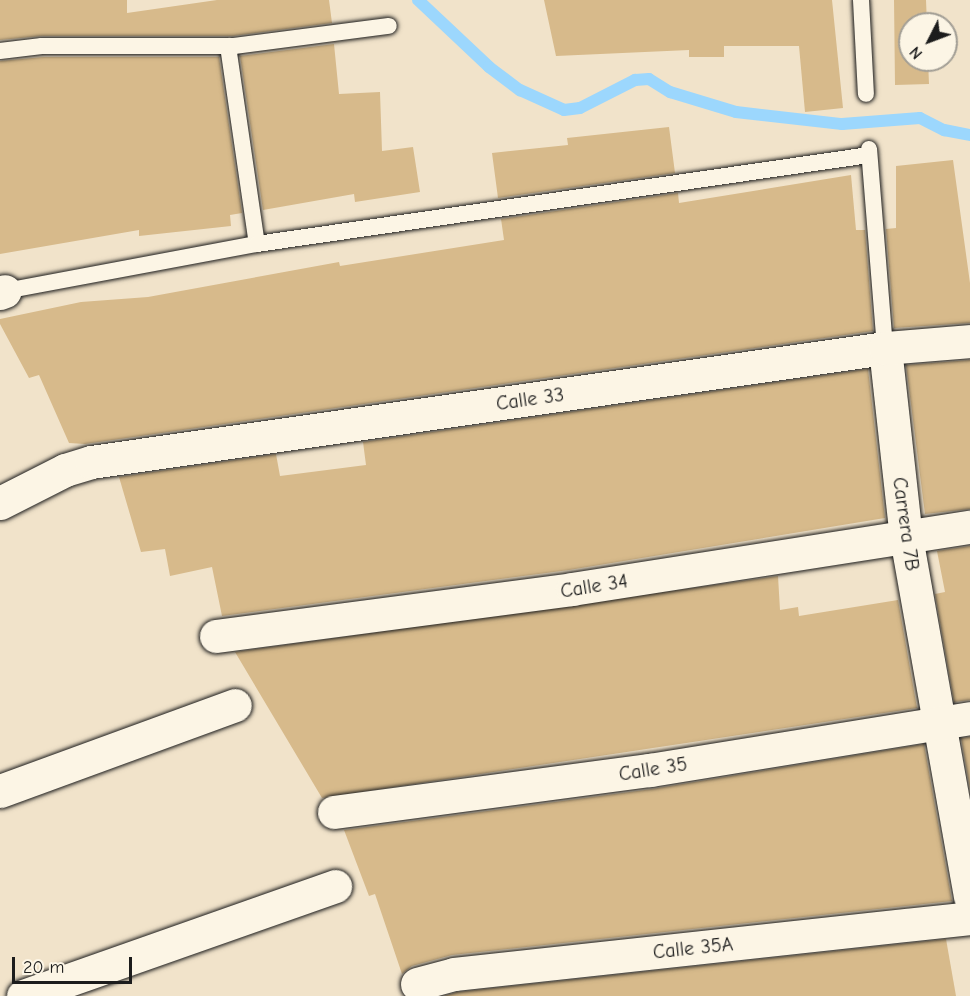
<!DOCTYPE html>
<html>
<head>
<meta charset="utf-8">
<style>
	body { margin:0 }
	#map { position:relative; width:970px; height:996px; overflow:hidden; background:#f1e3ca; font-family:"Comic Neue",sans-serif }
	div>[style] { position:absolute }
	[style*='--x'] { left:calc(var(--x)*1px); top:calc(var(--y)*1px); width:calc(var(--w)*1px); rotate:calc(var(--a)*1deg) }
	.stream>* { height:12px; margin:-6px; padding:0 6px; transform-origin:6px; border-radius:6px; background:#9cd7fd }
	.building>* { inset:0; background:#d7ba8b }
	.roads { filter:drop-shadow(0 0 2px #1c1c1c) drop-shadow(0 0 2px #1c1c1c) }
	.service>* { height:16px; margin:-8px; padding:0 8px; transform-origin:8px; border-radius:8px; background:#fcf5e5 }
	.minor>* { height:33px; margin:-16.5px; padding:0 16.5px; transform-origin:16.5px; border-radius:16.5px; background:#fcf5e5 }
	span { translate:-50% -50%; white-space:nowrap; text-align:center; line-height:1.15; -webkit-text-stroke:4.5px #fcf5e5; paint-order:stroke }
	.street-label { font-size:20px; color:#1c1c1c }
	.north { position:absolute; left:898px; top:12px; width:60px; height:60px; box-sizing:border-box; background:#fcf5e5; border:2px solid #a29e95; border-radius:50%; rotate:228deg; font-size:16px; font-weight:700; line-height:24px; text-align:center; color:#1c1c1c }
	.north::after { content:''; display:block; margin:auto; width:21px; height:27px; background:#1c1c1c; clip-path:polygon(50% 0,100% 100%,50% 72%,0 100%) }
	.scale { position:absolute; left:12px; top:957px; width:120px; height:27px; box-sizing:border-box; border:3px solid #1c1c1c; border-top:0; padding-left:8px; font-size:18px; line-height:21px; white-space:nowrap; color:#1c1c1c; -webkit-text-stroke:4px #fcf5e5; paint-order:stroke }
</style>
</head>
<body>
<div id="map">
	<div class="stream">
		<div style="--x:418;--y:0;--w:98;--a:43.3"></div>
		<div style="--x:489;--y:67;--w:39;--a:37"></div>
		<div style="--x:520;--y:90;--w:48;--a:24.4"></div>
		<div style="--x:564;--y:110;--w:16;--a:-7"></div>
		<div style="--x:580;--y:108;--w:62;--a:-27"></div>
		<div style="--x:635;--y:80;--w:14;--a:-4"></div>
		<div style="--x:649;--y:79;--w:25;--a:32"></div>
		<div style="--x:670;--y:92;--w:69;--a:16.9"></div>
		<div style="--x:736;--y:112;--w:107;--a:6.5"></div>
		<div style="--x:842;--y:124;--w:78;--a:-4.4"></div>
		<div style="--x:920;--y:118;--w:27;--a:27"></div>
		<div style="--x:944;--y:130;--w:26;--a:11"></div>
	</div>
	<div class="building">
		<div style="clip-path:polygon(0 0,127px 0,127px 13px,217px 0,329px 0,332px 23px,233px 36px,42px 36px,0 40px)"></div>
		<div style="clip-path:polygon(544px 0,832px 0,843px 108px,805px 112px,799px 46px,724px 46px,724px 57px,689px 57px,689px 50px,556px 56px)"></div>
		<div style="clip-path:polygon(894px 0,926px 0,927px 24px,910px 24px,910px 60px,928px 60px,929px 84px,895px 85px)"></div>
		<div style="clip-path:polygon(334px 44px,339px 94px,380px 92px,382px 151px,413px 147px,420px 192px,355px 202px,354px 194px,263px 210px,240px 56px)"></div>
		<div style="clip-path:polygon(43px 57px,219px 57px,242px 213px,230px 215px,231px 226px,139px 236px,139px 230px,0 254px,0 61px)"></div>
		<div style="clip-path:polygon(669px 127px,675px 173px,498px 198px,492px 153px,568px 145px,567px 138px)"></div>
		<div style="clip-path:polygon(953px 160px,970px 283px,970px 323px,894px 328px,886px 229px,896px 228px,896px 166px)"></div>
		<div style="clip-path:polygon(851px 175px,856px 230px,865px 230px,873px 331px,85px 444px,69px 443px,39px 375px,29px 378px,0 324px,0 319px,81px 302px,148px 297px,339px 262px,340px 266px,504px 240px,501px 219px,678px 193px,679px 203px)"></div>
		<div style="clip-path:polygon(970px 360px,970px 509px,925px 514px,906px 365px)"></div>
		<div style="clip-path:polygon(868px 369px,885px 518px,569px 570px,222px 616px,212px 567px,170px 576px,165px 549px,141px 552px,119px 477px,276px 454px,280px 476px,366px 465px,363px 442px)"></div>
		<div style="clip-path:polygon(970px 546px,970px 700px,954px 702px,935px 594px,945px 592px,937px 551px)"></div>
		<div style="clip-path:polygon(778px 576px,780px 610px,798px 607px,799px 616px,898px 600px,917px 708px,322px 798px,235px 652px)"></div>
		<div style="clip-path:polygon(970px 737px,970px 789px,961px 738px)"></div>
		<div style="clip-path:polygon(924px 744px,952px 901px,452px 955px,412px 966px,402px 974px,375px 894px,369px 896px,344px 830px,652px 789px)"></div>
		<div style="clip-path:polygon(946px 939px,956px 996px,444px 996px,457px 992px)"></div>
	</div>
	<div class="roads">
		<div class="service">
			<div style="--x:861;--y:0;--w:94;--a:87"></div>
			<div style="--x:228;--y:46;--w:200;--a:81.7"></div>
			<div style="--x:0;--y:51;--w:42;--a:-6.8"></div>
			<div style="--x:42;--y:46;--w:192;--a:0"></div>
			<div style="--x:234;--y:46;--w:156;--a:-7.4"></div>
			<div style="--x:869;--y:149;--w:200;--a:85.4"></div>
			<div style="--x:5;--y:291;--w:256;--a:-10.6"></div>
			<div style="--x:257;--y:244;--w:618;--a:-8.27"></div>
		</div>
		<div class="minor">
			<div style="--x:0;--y:293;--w:5;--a:-22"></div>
			<div style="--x:885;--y:348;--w:190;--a:83.7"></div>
			<div style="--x:906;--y:537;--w:365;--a:79.9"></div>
			<div style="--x:0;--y:503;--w:73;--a:-26.9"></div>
			<div style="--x:65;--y:470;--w:27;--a:-17"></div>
			<div style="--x:91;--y:462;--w:802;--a:-8.17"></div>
			<div style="--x:885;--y:348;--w:85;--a:-4.7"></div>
			<div style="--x:216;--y:636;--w:359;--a:-7.5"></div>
			<div style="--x:572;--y:589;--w:403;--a:-8.9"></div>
			<div style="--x:0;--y:791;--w:250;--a:-20.1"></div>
			<div style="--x:334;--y:812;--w:319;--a:-7.6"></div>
			<div style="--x:650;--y:770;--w:324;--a:-9.2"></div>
			<div style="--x:417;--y:984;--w:38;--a:-15"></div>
			<div style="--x:454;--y:974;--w:519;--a:-6.19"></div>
			<div style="--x:23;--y:996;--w:331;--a:-19.4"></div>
		</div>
	</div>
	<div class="street-label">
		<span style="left:530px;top:399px;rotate:-8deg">Calle 33</span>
		<span style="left:906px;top:524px;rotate:82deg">Carrera 7B</span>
		<span style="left:594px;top:586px;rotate:-9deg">Calle 34</span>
		<span style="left:653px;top:769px;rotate:-9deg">Calle 35</span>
		<span style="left:693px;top:948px;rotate:-6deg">Calle 35A</span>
	</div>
	<div class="north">N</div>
	<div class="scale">20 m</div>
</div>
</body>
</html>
